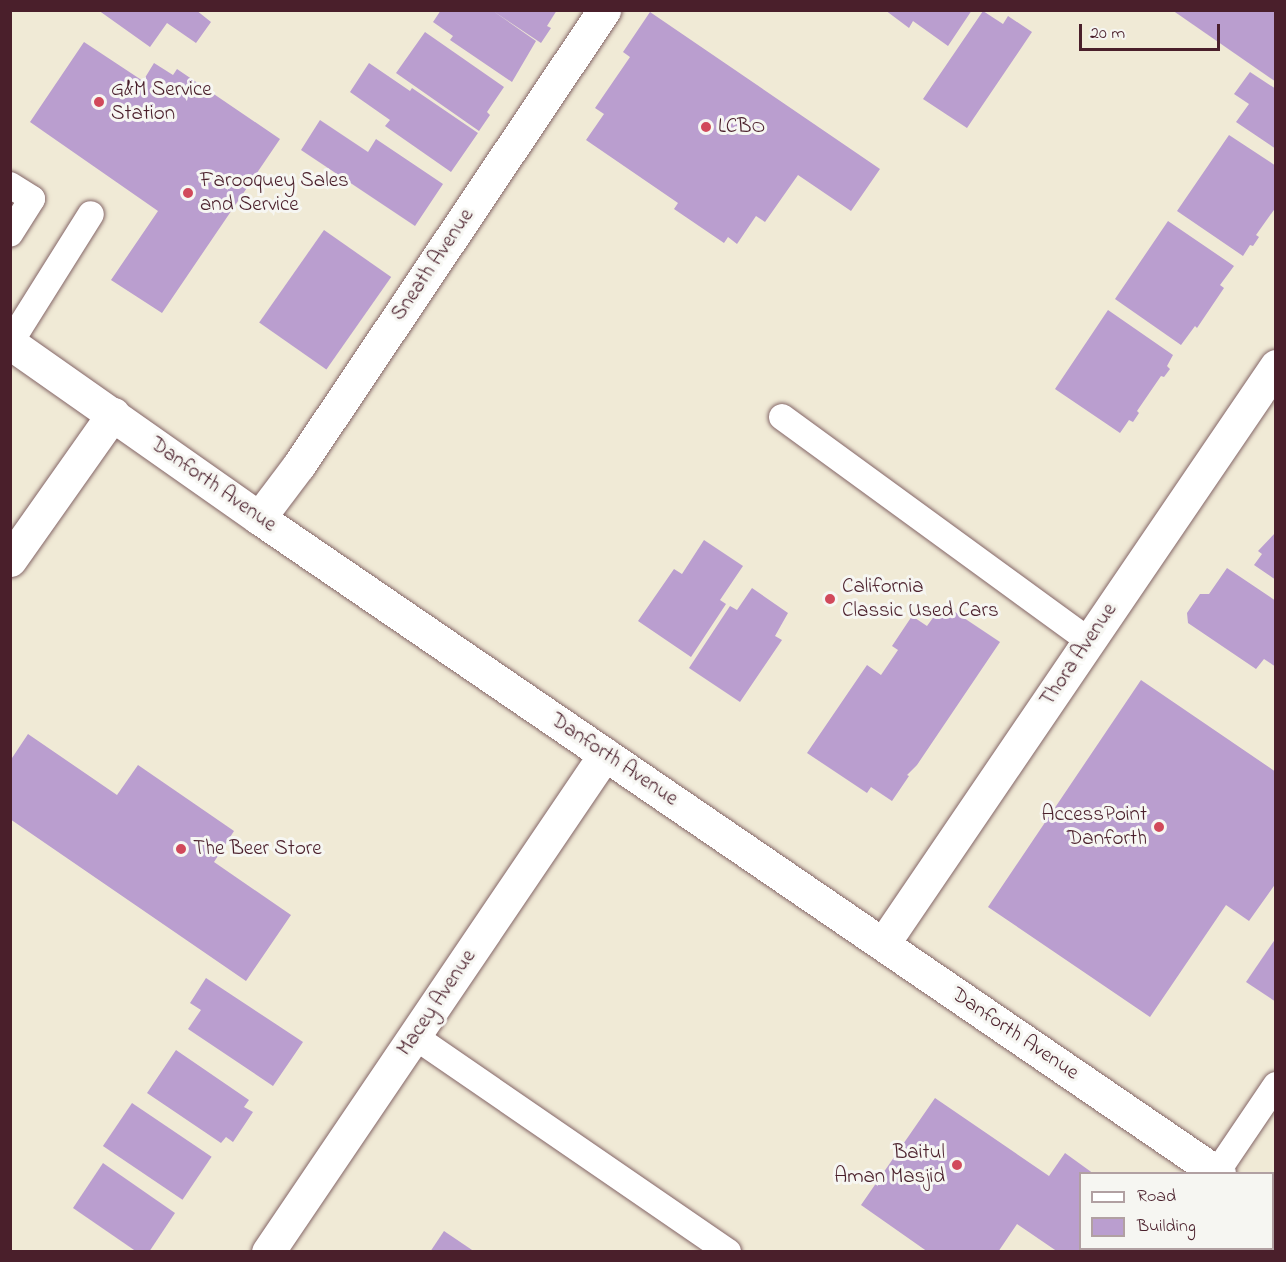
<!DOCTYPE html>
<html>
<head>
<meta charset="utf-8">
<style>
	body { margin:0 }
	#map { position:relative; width:1286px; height:1262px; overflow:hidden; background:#f0ead6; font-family:"Indie Flower",sans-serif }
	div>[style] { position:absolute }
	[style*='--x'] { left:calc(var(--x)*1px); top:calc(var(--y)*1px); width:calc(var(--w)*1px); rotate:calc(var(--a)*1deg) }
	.building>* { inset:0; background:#ba9ecf; transform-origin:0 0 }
	.roads { filter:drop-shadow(0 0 2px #846667) drop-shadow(0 0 2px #846667) }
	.service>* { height:26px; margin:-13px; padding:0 13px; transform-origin:13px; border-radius:13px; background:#fff }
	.minor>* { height:33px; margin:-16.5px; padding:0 16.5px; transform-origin:16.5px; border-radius:16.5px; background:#fff }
	.primary>* { height:33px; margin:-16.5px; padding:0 16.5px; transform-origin:16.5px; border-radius:16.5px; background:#fff }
	.dots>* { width:16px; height:16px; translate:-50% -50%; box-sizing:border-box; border:3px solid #f6f6f2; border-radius:50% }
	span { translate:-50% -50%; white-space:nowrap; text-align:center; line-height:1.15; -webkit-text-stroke:6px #f6f6f2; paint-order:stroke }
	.poi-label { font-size:21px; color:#4a1f2b }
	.left { translate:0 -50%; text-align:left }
	.right { translate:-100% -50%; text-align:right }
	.street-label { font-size:21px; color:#4a1f2b }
	.frame { position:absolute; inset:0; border:12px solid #4a1f2b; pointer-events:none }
	.legend { position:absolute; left:1079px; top:1172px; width:195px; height:78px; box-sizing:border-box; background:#f6f6f2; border:2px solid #b1a0a2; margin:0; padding:8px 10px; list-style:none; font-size:18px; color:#4a1f2b }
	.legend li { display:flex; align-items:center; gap:12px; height:30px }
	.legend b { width:30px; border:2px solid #b1a0a2 }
	.scale { position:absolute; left:1079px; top:24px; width:141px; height:27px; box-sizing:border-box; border:3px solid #4a1f2b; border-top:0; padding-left:8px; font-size:18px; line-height:21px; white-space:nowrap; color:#4a1f2b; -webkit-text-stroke:4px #f6f6f2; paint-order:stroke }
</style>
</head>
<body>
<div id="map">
	<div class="building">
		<div style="clip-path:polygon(98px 10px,196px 10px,211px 22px,196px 43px,167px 23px,150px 47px)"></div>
		<div style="clip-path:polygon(441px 10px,557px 10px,547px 26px,551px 28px,541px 43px,493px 11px,536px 41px,512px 82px,450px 40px,453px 36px,433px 22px)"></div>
		<div style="clip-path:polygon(885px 10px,972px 10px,948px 46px,913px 21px,909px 28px)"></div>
		<div style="clip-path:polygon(1172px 10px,1276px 10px,1276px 82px)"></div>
		<div style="clip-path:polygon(983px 11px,1003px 24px,1008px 16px,1032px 32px,967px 128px,923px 99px)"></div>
		<div style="clip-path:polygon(650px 12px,880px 169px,851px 211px,798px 175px,765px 222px,756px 216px,737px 244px,728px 237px,724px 243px,674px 209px,678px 203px,586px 140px,604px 114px,595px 108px,630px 57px,623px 52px)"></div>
		<div style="clip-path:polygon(425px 32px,504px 87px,487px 112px,490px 115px,479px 131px,396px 73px)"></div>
		<div style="clip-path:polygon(84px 42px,143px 81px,154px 63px,173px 75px,177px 69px,280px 139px,162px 313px,111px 280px,158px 211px,30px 122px)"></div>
		<div style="clip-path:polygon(369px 63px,410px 91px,412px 88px,478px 133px,451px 172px,385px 126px,390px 120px,350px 92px)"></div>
		<div style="clip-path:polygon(1250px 72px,1276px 89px,1276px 149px,1236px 122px,1249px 104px,1234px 94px)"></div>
		<div style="clip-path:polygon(320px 120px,368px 152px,376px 139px,443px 184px,415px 226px,301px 150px)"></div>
		<div style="clip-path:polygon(1229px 135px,1276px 166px,1276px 207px,1256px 235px,1259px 237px,1253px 246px,1250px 245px,1243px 256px,1177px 211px)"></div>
		<div style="clip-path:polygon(1168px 221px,1234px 266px,1220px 285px,1224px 288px,1197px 328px,1195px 326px,1181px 345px,1115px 299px)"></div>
		<div style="left:324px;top:230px;width:82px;height:113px;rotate:35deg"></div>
		<div style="clip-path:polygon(1108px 310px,1173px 355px,1167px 366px,1170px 369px,1164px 377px,1161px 376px,1137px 411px,1139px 413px,1133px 422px,1129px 420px,1120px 433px,1055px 389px)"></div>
		<div style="clip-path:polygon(1276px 532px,1276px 580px,1254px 565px,1262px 554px,1258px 551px)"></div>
		<div style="clip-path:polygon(704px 540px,743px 566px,720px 600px,726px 604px,691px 657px,638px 621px,674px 569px,682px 574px)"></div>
		<div style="clip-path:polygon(1227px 568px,1276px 601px,1276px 667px,1264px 659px,1256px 669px,1188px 623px,1187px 613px,1200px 594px,1209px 594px)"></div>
		<div style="clip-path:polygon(752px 588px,788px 613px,775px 636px,782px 640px,740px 702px,689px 668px,730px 606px,737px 610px)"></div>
		<div style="clip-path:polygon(943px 604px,1000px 642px,917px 765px,907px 775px,909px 776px,892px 801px,871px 787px,867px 793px,807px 753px,867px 665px,881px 675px,898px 650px,892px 646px,912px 616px,927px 626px)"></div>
		<div style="clip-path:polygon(1141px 680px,1276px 772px,1276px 883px,1249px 921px,1226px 905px,1150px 1017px,988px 907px)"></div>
		<div style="clip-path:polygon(28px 734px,117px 795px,138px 765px,234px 831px,214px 862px,291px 915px,246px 981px,10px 819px,10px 761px)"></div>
		<div style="clip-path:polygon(1276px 938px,1276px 1002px,1246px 982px)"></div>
		<div style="clip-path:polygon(206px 978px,303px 1042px,273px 1086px,188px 1029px,201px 1010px,190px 1003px)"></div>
		<div style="clip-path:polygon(176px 1050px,249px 1100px,244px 1107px,253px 1112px,233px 1142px,226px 1137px,221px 1143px,147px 1093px)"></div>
		<div style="clip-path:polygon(935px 1098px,1049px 1176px,1065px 1153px,1094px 1174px,1080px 1174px,1080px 1248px,1210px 1248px,1214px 1252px,1058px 1252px,1017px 1224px,998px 1252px,928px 1252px,861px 1205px)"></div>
		<div style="left:132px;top:1103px;width:96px;height:52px;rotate:34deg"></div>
		<div style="clip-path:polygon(103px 1163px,175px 1213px,149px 1252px,137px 1252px,73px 1208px)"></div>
		<div style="clip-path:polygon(444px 1231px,475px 1252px,430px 1252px)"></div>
	</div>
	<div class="roads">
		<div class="service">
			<div style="--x:10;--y:185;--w:26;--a:32"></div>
			<div style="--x:32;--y:199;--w:41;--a:122.2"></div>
			<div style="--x:10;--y:343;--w:152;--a:-57.9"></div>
			<div style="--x:782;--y:417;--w:379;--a:36.1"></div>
			<div style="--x:414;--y:1036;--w:381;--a:34.5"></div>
			<div style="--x:1217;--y:1172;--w:105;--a:-55.9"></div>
		</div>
		<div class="minor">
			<div style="--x:259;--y:518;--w:66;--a:-53"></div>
			<div style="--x:299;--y:465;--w:548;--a:-56.16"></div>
			<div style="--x:10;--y:560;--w:179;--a:-54.8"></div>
			<div style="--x:883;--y:944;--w:699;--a:-55.79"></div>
			<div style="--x:268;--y:1252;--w:601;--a:-55.91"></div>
		</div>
		<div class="primary">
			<div style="--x:10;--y:343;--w:304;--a:35.1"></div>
			<div style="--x:259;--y:518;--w:1163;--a:34.35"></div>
			<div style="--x:1272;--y:1210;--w:4;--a:27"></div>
		</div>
	</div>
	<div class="dots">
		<div style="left:99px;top:102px;background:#d1495b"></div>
		<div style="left:706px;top:127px;background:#d1495b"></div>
		<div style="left:188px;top:193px;background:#d1495b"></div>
		<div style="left:830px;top:599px;background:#d1495b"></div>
		<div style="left:1159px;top:827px;background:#d1495b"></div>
		<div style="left:181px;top:849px;background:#d1495b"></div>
		<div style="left:957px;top:1165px;background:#d1495b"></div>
	</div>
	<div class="poi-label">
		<span class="left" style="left:111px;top:102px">G&amp;M Service<br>Station</span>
		<span class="left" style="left:718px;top:127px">LCBO</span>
		<span class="left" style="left:200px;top:193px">Farooquey Sales<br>and Service</span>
		<span class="left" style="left:842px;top:599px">California<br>Classic Used Cars</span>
		<span class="right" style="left:1147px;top:827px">AccessPoint<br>Danforth</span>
		<span class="left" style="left:193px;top:849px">The Beer Store</span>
		<span class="right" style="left:945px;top:1165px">Baitul<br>Aman Masjid</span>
	</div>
	<div class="street-label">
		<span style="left:433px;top:265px;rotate:-56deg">Sneath Avenue</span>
		<span style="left:213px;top:485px;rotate:35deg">Danforth Avenue</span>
		<span style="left:1079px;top:655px;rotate:-56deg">Thora Avenue</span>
		<span style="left:614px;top:760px;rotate:34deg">Danforth Avenue</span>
		<span style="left:437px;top:1003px;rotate:-56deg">Macey Avenue</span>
		<span style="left:1015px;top:1034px;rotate:34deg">Danforth Avenue</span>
	</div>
	<div class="frame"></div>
	<ul class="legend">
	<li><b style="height:8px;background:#fff"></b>Road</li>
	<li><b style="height:16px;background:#ba9ecf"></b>Building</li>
	</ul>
	<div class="scale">20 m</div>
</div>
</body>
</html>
